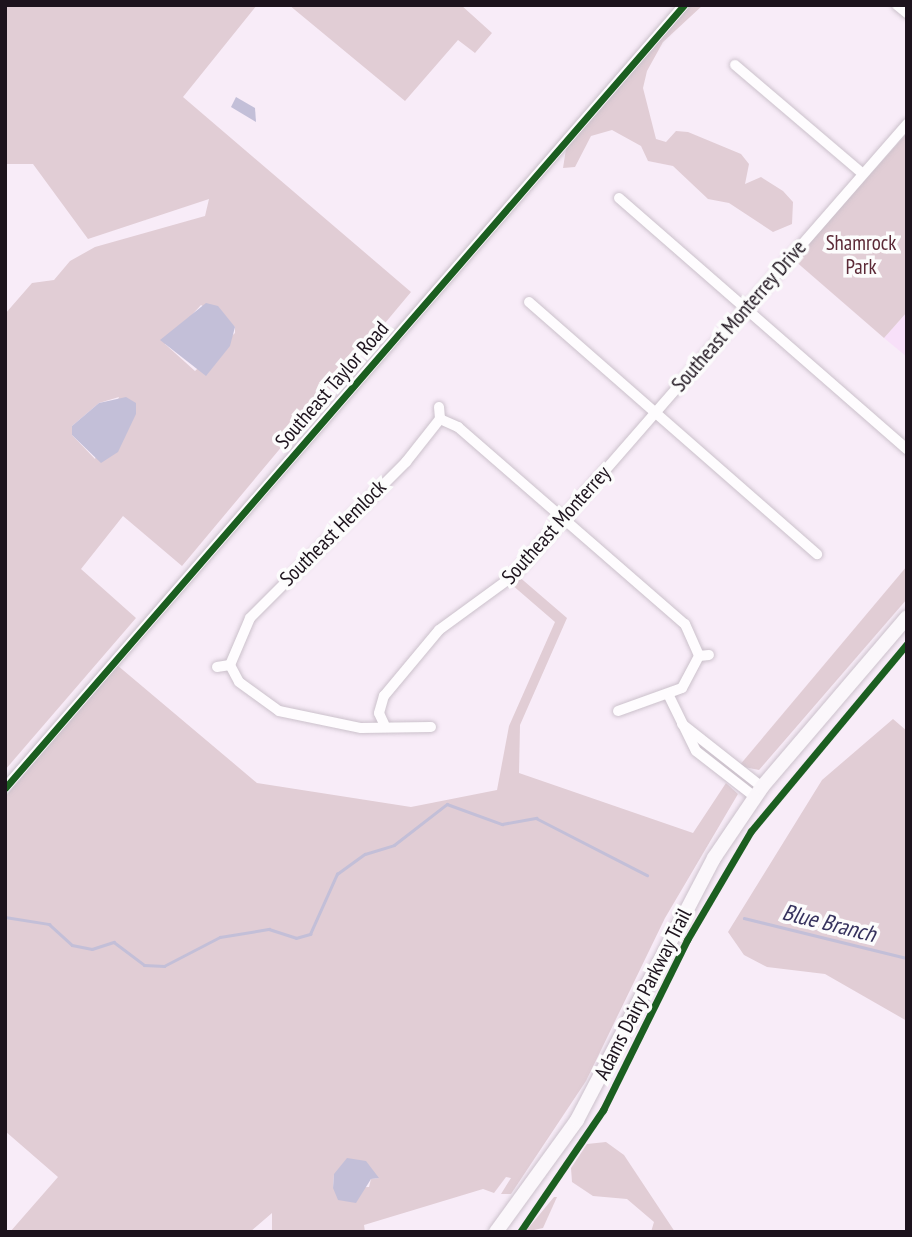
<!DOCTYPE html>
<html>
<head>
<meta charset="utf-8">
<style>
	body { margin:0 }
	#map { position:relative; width:912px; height:1237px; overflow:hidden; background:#f8ecf8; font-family:"PT Sans Narrow",sans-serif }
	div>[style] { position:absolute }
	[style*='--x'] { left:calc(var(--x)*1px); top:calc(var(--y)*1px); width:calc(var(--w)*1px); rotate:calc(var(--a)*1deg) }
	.built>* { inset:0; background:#f8e0f9 }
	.green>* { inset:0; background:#e1cdd5 }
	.water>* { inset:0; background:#c3bfd8 }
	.stream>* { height:2.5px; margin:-1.25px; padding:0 1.25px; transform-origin:1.25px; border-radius:1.25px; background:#c3bfd8 }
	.roads { filter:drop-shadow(0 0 2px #cbc1cb) drop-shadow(0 0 2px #cbc1cb) }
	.street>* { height:10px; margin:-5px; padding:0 5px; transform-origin:5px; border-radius:5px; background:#fefcfe }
	.secondary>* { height:14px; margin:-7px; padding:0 7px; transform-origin:7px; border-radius:7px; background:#fbf7fb }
	.cycleway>* { height:7px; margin:-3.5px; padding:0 3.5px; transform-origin:3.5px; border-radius:3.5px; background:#1b5e20 }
	span { translate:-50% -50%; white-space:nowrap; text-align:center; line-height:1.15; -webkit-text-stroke:7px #fcfcfc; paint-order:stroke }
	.park-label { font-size:21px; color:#5c2a37 }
	.street-label { font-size:21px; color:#1d131d }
	.water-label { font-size:23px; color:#36325e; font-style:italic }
	.frame { position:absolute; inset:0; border:7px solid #1d131d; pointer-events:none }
</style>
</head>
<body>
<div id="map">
	<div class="built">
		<div style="clip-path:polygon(907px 312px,907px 357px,884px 338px)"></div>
	</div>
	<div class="green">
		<div style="clip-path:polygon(evenodd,5px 5px,257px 5px,183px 97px,411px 292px,182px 566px,123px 516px,81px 569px,136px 618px,5px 770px,5px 314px,32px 283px,54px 280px,70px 261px,95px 247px,205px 216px,209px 199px,88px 239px,33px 164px,5px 164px,5px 5px,201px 305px,235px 327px,235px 333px,195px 371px,165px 344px,201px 305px,5px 5px,119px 397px,95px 459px,72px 435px,72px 426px,99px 403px,119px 397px)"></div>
		<div style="clip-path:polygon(289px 5px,461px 5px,492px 33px,475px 53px,458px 40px,405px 101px)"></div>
		<div style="clip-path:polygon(690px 5px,703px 5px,663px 42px,647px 71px,643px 88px,656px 139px,666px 142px,676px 131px,688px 132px,741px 154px,749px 164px,745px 184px,761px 177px,783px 191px,793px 202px,792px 224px,773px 232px,729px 203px,708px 199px,673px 166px,648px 161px,641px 146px,612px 130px,591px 136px,575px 167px,563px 168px,566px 149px)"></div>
		<div style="clip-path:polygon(907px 133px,907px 312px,884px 338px,794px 260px)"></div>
		<div style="clip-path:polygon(907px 566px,907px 599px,759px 770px,739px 766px)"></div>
		<div style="clip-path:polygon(evenodd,517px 575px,567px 618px,520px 725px,519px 773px,693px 833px,726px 783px,738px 794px,665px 918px,586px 1081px,511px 1194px,501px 1194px,511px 1178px,506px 1177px,494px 1193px,483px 1189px,364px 1225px,365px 1232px,272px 1232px,272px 1213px,250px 1232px,10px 1232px,58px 1177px,5px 1131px,5px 797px,117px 665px,257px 783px,411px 807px,497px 790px,509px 726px,555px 622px,511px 584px,517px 575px,334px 1174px,379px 1178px,371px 1179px,369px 1187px,333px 1188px,334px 1174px)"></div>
		<div style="clip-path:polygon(893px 719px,907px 731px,907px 1021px,825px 974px,767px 967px,744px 955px,728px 932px,822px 780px)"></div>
		<div style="clip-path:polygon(606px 1142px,624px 1155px,675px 1232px,651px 1232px,654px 1222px,627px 1199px,593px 1196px,572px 1182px,571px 1168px,587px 1144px)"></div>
		<div style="clip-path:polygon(557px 1197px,543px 1228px,525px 1232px,554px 1197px)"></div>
	</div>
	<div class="water">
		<div style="clip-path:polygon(236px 97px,255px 108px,256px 122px,231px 107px)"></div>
		<div style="clip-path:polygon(206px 303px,218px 306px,235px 327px,230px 346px,206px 376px,160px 340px)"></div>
		<div style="clip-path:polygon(126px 397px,136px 403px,136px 414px,118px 452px,101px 463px,72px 435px,72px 426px,99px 403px)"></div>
		<div style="clip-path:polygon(347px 1158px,366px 1161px,379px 1178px,371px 1179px,356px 1203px,338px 1200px,333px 1188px,334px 1174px)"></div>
	</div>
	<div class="stream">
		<div style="--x:5;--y:917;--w:45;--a:9"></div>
		<div style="--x:49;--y:924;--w:31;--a:42"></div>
		<div style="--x:72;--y:945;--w:20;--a:11"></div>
		<div style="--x:92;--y:949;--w:23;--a:-18"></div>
		<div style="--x:114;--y:942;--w:38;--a:37"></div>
		<div style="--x:144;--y:965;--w:20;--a:3"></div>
		<div style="--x:164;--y:966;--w:63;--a:-27.4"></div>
		<div style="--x:220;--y:937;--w:50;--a:-9.3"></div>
		<div style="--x:269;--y:929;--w:28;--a:18"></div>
		<div style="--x:296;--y:938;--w:15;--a:-16"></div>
		<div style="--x:310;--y:934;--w:66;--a:-65.8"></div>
		<div style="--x:337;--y:874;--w:34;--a:-36"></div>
		<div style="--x:365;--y:854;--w:30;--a:-17"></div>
		<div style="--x:394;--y:845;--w:67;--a:-37.7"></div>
		<div style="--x:447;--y:804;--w:59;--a:20"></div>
		<div style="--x:502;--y:824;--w:35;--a:-10"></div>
		<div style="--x:536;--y:818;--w:125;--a:27.2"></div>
		<div style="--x:744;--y:918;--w:168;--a:13.8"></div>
	</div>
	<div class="roads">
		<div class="street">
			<div style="--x:897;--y:5;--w:13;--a:39"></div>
			<div style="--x:735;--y:65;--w:167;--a:40.4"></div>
			<div style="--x:619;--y:198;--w:382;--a:41.1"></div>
			<div style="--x:529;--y:302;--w:383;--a:41.2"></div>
			<div style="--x:439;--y:407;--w:12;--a:85"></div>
			<div style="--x:440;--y:419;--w:20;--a:24"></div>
			<div style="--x:458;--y:427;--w:301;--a:41"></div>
			<div style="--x:685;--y:624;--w:35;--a:66"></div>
			<div style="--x:699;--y:656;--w:36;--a:118"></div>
			<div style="--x:682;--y:688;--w:68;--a:160.2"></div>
			<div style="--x:699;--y:656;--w:10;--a:-6"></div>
			<div style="--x:230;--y:665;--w:51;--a:-66.9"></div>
			<div style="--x:250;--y:618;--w:221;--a:-45"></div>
			<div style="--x:406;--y:462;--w:55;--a:-51.7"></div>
			<div style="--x:230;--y:665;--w:19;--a:62"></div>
			<div style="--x:239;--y:682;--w:49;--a:35.9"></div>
			<div style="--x:279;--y:711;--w:84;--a:11.7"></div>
			<div style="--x:361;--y:728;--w:70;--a:-0.8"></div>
			<div style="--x:217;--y:667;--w:13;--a:-9"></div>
			<div style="--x:669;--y:696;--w:61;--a:63.9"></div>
			<div style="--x:696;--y:751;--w:75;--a:37.9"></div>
			<div style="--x:682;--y:724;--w:102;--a:38.2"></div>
			<div style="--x:385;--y:726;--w:14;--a:-115"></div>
			<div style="--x:379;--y:713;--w:18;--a:-74"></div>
			<div style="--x:384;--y:696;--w:86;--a:-50.2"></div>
			<div style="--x:439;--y:630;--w:92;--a:-36.1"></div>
			<div style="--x:513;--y:576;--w:600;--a:-48.92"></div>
			<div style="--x:5;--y:788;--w:1036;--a:-49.07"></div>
		</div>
		<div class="secondary">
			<div style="--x:496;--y:1232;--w:138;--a:-54.1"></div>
			<div style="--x:577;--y:1120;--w:296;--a:-62.4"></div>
			<div style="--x:714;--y:858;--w:86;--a:-55.9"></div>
			<div style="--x:762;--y:787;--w:223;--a:-49.5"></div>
		</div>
	</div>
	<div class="cycleway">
		<div style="--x:5;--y:788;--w:1036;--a:-49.07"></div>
		<div style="--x:520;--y:1232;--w:148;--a:-55.8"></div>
		<div style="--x:603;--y:1110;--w:190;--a:-63.7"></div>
		<div style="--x:687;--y:940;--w:126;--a:-59.6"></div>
		<div style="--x:751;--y:831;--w:244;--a:-50.2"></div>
	</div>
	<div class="park-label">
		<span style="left:861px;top:255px">Shamrock<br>Park</span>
	</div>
	<div class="street-label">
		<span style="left:739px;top:316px;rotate:-49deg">Southeast Monterrey Drive</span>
		<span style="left:332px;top:385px;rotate:-49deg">Southeast Taylor Road</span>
		<span style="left:556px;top:525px;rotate:-48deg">Southeast Monterrey</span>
		<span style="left:333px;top:533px;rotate:-45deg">Southeast Hemlock</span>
		<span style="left:643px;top:994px;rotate:-63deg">Adams Dairy Parkway Trail</span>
	</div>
	<div class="water-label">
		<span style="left:829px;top:923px;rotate:14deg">Blue Branch</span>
	</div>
	<div class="frame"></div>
</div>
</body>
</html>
